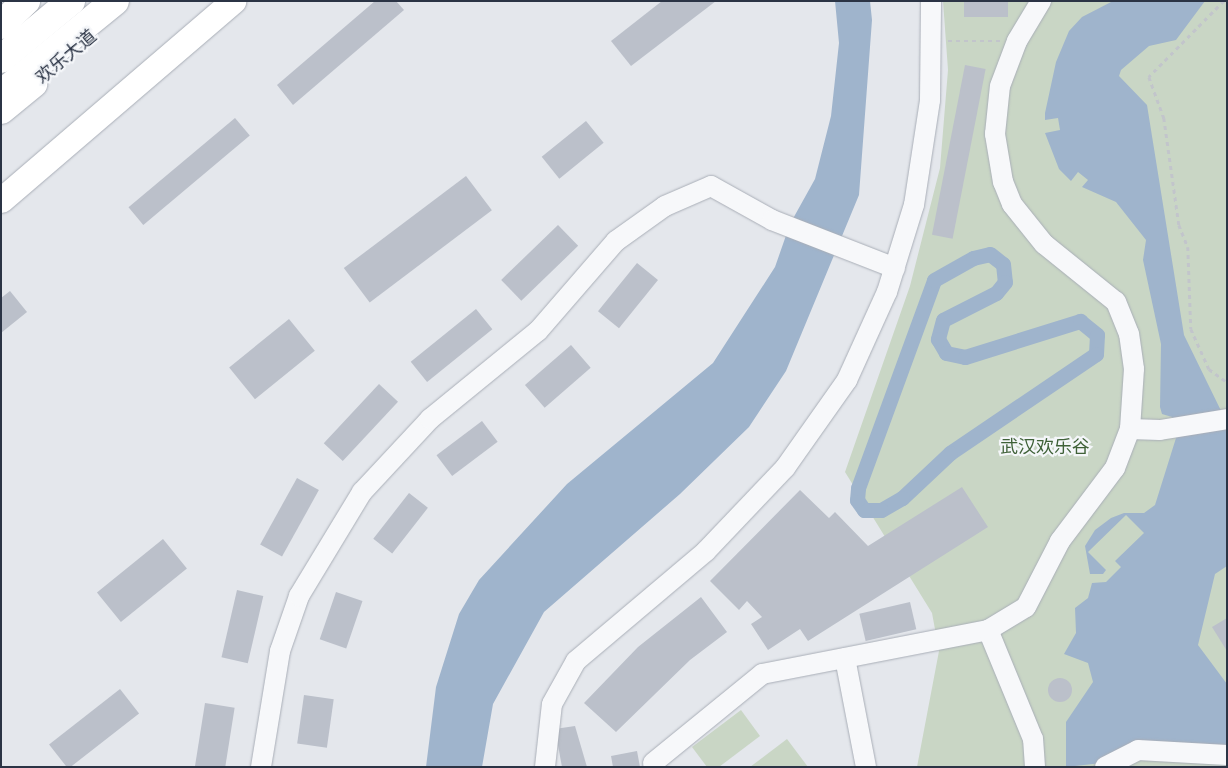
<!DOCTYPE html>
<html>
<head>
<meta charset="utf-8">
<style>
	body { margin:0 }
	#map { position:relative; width:1228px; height:768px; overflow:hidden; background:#e4e7ec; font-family:Cabin,"Noto Sans SC",sans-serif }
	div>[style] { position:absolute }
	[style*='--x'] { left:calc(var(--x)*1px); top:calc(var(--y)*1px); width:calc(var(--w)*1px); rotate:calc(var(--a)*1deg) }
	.green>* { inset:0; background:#c9d6c5 }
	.water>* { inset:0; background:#9fb4cc }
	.canal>* { height:15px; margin:-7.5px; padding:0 7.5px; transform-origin:7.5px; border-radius:7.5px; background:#9fb4cc }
	.building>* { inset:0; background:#bbc0ca; transform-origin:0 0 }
	.round { border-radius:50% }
	.path>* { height:2.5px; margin-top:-1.25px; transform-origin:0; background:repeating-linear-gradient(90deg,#c2c5cb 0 4px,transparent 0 8px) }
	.roads { filter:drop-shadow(0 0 1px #a9aeb7) drop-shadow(0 0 1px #a9aeb7) }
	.minor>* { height:20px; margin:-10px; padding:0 10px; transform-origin:10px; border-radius:10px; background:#f7f8fa }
	.major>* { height:25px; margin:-12.5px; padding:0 12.5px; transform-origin:12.5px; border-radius:12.5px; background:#fff }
	.highway>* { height:28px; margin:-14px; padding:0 14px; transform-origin:14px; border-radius:14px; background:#fff }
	span { translate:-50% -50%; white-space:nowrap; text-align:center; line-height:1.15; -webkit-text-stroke:4.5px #f4f6f9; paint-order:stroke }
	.street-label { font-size:18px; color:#2b3445 }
	.park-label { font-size:18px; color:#3f6138 }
	.frame { position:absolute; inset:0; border:2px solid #2b3445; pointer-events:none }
</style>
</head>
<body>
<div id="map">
	<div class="green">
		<div style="clip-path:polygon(943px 1px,1227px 1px,1227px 767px,917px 767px,939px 651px,932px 613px,845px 472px,910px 286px,940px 168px,948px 70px)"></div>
		<div style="clip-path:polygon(741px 710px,760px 736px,719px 767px,707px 767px,692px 747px)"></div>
		<div style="clip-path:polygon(787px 739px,808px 767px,750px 767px)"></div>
	</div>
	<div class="water">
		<div style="clip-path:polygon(835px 1px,870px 1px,872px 20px,859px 195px,786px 371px,749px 427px,680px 494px,544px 612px,493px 704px,482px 767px,426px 767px,436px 687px,459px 614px,479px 580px,567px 484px,713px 363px,775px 267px,790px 224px,815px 179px,831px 116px,839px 43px)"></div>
		<div style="clip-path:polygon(1113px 1px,1205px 1px,1176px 40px,1149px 46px,1121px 70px,1119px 76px,1147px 105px,1184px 335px,1227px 423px,1227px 566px,1215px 574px,1198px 645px,1227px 684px,1227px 749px,1066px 767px,1066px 722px,1093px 682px,1088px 663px,1064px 654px,1076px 633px,1075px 608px,1088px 598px,1092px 583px,1106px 582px,1121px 567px,1115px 561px,1144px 533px,1126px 515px,1088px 552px,1106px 570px,1103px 574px,1090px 574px,1085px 546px,1095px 530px,1111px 518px,1124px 513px,1144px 513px,1155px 505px,1176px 438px,1172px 417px,1162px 414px,1160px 407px,1161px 344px,1143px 260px,1146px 240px,1116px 202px,1082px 187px,1088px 180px,1078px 172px,1071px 181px,1059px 169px,1045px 133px,1060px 130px,1058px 118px,1045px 120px,1045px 113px,1056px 62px,1069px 31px,1082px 17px)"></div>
	</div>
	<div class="canal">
		<div style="--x:990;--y:254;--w:16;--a:38"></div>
		<div style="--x:1003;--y:264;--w:18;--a:84"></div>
		<div style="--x:1005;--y:282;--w:14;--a:129"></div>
		<div style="--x:996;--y:293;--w:59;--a:153"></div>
		<div style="--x:943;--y:320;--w:20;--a:105"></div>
		<div style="--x:938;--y:339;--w:16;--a:60"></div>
		<div style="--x:946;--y:353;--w:19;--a:12"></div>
		<div style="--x:965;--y:357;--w:121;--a:-17.4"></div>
		<div style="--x:1080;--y:321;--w:22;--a:39"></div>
		<div style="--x:1097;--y:335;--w:19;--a:93"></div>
		<div style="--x:1096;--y:354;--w:176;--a:145.9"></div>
		<div style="--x:950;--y:453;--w:66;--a:136.8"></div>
		<div style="--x:902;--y:498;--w:24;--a:150"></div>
		<div style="--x:881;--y:510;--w:17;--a:180"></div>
		<div style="--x:864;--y:510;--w:12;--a:-125"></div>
		<div style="--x:857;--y:500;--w:12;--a:-85"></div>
		<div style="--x:858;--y:488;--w:221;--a:-69.9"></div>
		<div style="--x:934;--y:280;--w:45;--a:-29.4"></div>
		<div style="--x:973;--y:258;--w:17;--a:-13"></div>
	</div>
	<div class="building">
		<div style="clip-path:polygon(375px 1px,396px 1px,404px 10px,293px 105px,277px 85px)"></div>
		<div style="clip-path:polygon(662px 1px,716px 1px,631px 66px,611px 41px)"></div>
		<div style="left:964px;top:1px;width:44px;height:16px"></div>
		<div style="left:965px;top:65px;width:21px;height:173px;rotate:11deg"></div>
		<div style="left:235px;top:118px;width:23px;height:139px;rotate:50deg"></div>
		<div style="left:586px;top:121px;width:28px;height:57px;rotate:51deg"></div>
		<div style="left:466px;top:176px;width:43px;height:153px;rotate:53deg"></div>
		<div style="left:558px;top:225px;width:29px;height:79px;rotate:46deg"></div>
		<div style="left:637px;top:263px;width:27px;height:62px;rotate:39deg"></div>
		<div style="clip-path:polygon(10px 291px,27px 312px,1px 333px,1px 298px)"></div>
		<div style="left:476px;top:309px;width:26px;height:84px;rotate:51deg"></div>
		<div style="left:289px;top:319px;width:41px;height:77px;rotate:51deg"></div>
		<div style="left:571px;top:345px;width:30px;height:61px;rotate:49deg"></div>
		<div style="left:379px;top:384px;width:26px;height:81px;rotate:43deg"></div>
		<div style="left:482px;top:421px;width:26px;height:57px;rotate:53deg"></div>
		<div style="left:297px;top:478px;width:25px;height:76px;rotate:29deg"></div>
		<div style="clip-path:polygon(962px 487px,988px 527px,808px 641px,800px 629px,768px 650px,751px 624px,762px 617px,747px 601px,739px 610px,710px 581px,800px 490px,829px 518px,835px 512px,868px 546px)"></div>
		<div style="left:409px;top:493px;width:24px;height:58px;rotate:38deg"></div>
		<div style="left:163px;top:539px;width:38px;height:85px;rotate:51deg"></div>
		<div style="left:237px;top:590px;width:27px;height:69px;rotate:13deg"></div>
		<div style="left:336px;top:592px;width:28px;height:50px;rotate:19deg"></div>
		<div style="clip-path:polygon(701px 597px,727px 632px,690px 660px,616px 732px,584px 703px,638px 647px)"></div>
		<div style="left:910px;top:602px;width:28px;height:52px;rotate:77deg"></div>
		<div style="clip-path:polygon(1227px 618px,1227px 651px,1212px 627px)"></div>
		<div class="round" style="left:1048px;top:678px;width:24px;height:24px"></div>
		<div style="left:120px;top:689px;width:31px;height:90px;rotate:52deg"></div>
		<div style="left:304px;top:695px;width:30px;height:49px;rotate:8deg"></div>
		<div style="left:205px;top:703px;width:30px;height:65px;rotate:9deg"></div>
		<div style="clip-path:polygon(575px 726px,587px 767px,562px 767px,555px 729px)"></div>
		<div style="clip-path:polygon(637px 751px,640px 767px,613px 767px,611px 756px)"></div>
	</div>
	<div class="path">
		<div style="--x:1224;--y:1;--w:107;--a:134.6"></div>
		<div style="--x:1149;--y:77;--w:44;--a:69.9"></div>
		<div style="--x:1164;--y:118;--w:108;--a:82"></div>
		<div style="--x:1179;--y:225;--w:24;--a:68"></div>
		<div style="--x:1188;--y:247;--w:82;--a:87.9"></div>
		<div style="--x:1191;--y:329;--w:44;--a:65.8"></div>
		<div style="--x:1209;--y:369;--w:22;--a:36"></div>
		<div style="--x:948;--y:41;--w:52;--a:0"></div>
	</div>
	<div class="roads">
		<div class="minor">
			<div style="--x:1130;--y:429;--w:30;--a:2"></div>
			<div style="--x:1160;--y:430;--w:68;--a:-9.3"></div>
			<div style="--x:845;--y:658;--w:111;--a:79.1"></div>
			<div style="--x:653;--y:763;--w:141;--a:-39.2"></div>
			<div style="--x:762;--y:674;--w:230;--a:-11"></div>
			<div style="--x:261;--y:767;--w:118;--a:-80.7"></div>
			<div style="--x:280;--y:651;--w:58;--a:-70.9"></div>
			<div style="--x:299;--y:596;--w:122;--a:-58.8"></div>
			<div style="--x:362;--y:492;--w:100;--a:-47"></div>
			<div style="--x:430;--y:419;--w:139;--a:-39.2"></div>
			<div style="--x:538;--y:331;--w:119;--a:-49.1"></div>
			<div style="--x:616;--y:241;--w:60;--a:-35.5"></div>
			<div style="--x:665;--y:206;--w:50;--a:-23.5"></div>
			<div style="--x:711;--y:186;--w:70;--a:29.1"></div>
			<div style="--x:772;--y:220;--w:132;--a:21.3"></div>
			<div style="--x:545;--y:767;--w:63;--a:-83.7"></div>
			<div style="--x:552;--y:704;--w:49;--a:-60.8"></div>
			<div style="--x:576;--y:661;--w:170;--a:-40.2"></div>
			<div style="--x:706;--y:551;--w:115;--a:-46.4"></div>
			<div style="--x:785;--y:468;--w:108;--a:-54.8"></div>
			<div style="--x:847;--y:380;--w:97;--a:-65.6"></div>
			<div style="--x:887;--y:292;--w:91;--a:-72.8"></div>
			<div style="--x:914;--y:205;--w:106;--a:-81.3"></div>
			<div style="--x:930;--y:100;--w:99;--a:-89.4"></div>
			<div style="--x:1035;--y:767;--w:28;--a:-94"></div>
			<div style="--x:1033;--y:739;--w:118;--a:-112.4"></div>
			<div style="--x:988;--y:630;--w:44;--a:-31.2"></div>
			<div style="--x:1026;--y:607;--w:74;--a:-62.7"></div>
			<div style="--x:1060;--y:541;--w:91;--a:-53"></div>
			<div style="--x:1115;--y:468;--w:42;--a:-69"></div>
			<div style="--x:1130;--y:429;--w:60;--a:-86.2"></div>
			<div style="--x:1134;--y:369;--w:35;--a:-98"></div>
			<div style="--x:1129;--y:334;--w:35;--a:-112"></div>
			<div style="--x:1116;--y:302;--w:92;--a:-141.1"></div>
			<div style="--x:1044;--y:244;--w:51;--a:-128.7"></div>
			<div style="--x:1012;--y:204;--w:24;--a:-112"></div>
			<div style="--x:1003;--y:182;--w:49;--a:-99.5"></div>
			<div style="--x:995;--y:134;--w:48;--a:-84.1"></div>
			<div style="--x:1000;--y:86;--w:48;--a:-69.3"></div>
			<div style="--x:1017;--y:41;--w:47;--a:-59"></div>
			<div style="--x:1105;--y:767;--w:37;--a:-27"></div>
			<div style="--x:1138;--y:750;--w:89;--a:3.2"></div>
		</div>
		<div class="major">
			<div style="--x:1;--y:111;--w:43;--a:-39.3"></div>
			<div style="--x:1;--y:200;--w:306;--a:-40.6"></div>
		</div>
		<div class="highway">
			<div style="--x:1;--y:25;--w:35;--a:-44"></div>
			<div style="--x:1;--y:59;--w:91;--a:-39.6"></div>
			<div style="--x:1;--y:94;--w:147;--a:-39.2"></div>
		</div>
	</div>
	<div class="street-label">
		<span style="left:66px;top:57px;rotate:-40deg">欢乐大道</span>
	</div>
	<div class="park-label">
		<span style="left:1045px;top:447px">武汉欢乐谷</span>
	</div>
	<div class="frame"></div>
</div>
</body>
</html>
